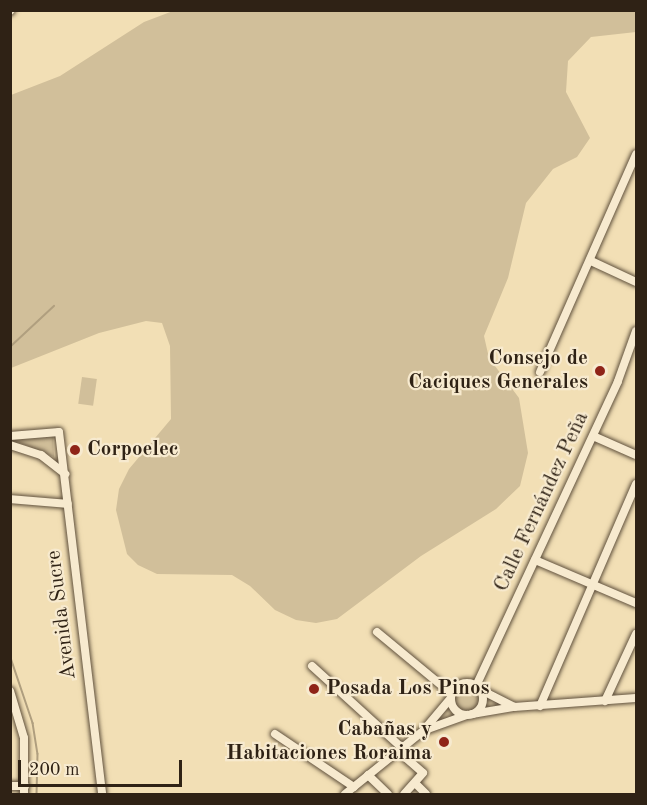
<!DOCTYPE html>
<html>
<head>
<meta charset="utf-8">
<style>
	body { margin:0 }
	#map { position:relative; width:647px; height:805px; overflow:hidden; background:#f2dfb5; font-family:"Old Standard TT",serif }
	div>[style] { position:absolute }
	[style*='--x'] { left:calc(var(--x)*1px); top:calc(var(--y)*1px); width:calc(var(--w)*1px); rotate:calc(var(--a)*1deg) }
	.green>* { inset:0; background:#d1bf9a; transform-origin:0 0 }
	.round { border-radius:50% }
	.stream>* { height:1.5px; margin:-0.75px; padding:0 0.75px; transform-origin:0.75px; border-radius:0.75px; background:#b09f7f }
	.roads { filter:drop-shadow(0 0 2px #60513d) drop-shadow(0 0 2px #60513d) }
	.minor>* { height:8px; margin:-4px; padding:0 4px; transform-origin:4px; border-radius:4px; background:#f7eacf }
	.minor>.ring { margin:-4px; padding:0; box-sizing:content-box; background:none; border:8px solid #f7eacf; border-radius:50% }
	.dots>* { width:16px; height:16px; translate:-50% -50%; box-sizing:border-box; border:3px solid #f7eacf; border-radius:50% }
	span { translate:-50% -50%; white-space:nowrap; text-align:center; line-height:1.15; -webkit-text-stroke:4.5px #f7eacf; paint-order:stroke }
	.poi-label { font-size:21px; color:#2f2215; font-weight:700 }
	.right { translate:-100% -50%; text-align:right }
	.left { translate:0 -50%; text-align:left }
	.street-label { font-size:21px; color:#2f2215 }
	.frame { position:absolute; inset:0; border:12px solid #2f2215; pointer-events:none }
	.scale { position:absolute; left:18px; top:760px; width:164px; height:27px; box-sizing:border-box; border:3px solid #2f2215; border-top:0; padding-left:8px; font-size:18px; line-height:21px; white-space:nowrap; color:#2f2215; -webkit-text-stroke:4px #f7eacf; paint-order:stroke }
</style>
</head>
<body>
<div id="map">
	<div class="green">
		<div style="clip-path:polygon(173px 11px,636px 11px,636px 32px,591px 37px,568px 61px,566px 92px,590px 138px,577px 157px,553px 169px,526px 203px,508px 278px,484px 336px,489px 358px,519px 398px,528px 453px,520px 486px,496px 509px,421px 556px,337px 619px,316px 623px,296px 620px,275px 610px,250px 586px,232px 575px,157px 574px,138px 565px,127px 554px,116px 510px,119px 489px,129px 469px,171px 419px,170px 346px,162px 323px,146px 321px,99px 333px,11px 368px,11px 95px,60px 76px,144px 22px)"></div>
		<div style="left:82px;top:377px;width:15px;height:27px;rotate:8deg"></div>
		<div style="clip-path:polygon(53px 436px,54px 457px,13px 440px)"></div>
		<div class="round" style="left:454px;top:687px;width:26px;height:26px"></div>
	</div>
	<div class="stream">
		<div style="--x:10;--y:347;--w:60;--a:-43"></div>
		<div style="--x:10;--y:655;--w:72;--a:71.3"></div>
		<div style="--x:33;--y:723;--w:31;--a:81"></div>
		<div style="--x:38;--y:754;--w:40;--a:91.4"></div>
	</div>
	<div class="roads">
		<div class="minor">
			<div style="--x:10;--y:11;--w:1;--a:-45"></div>
			<div style="--x:591;--y:261;--w:50;--a:25"></div>
			<div style="--x:540;--y:372;--w:238;--a:-66.2"></div>
			<div style="--x:10;--y:436;--w:49;--a:-4.7"></div>
			<div style="--x:59;--y:432;--w:365;--a:83.2"></div>
			<div style="--x:593;--y:436;--w:47;--a:23.8"></div>
			<div style="--x:10;--y:445;--w:33;--a:18"></div>
			<div style="--x:41;--y:455;--w:31;--a:38"></div>
			<div style="--x:10;--y:499;--w:58;--a:4.9"></div>
			<div style="--x:535;--y:560;--w:110;--a:23.1"></div>
			<div style="--x:377;--y:632;--w:97;--a:39.6"></div>
			<div style="--x:312;--y:666;--w:122;--a:42.3"></div>
			<div class="ring" style="left:451px;top:683px;width:24px;height:24px"></div>
			<div style="--x:476;--y:686;--w:336;--a:-65"></div>
			<div style="--x:618;--y:381;--w:53;--a:-70.2"></div>
			<div style="--x:481;--y:690;--w:36;--a:27"></div>
			<div style="--x:10;--y:691;--w:49;--a:73.4"></div>
			<div style="--x:24;--y:738;--w:56;--a:90"></div>
			<div style="--x:605;--y:701;--w:74;--a:-65.2"></div>
			<div style="--x:540;--y:706;--w:242;--a:-66.6"></div>
			<div style="--x:472;--y:714;--w:43;--a:-9.5"></div>
			<div style="--x:514;--y:707;--w:122;--a:-4.2"></div>
			<div style="--x:425;--y:730;--w:45;--a:-19.7"></div>
			<div style="--x:275;--y:734;--w:95;--a:33.9"></div>
			<div style="--x:398;--y:751;--w:33;--a:41"></div>
			<div style="--x:423;--y:773;--w:28;--a:132"></div>
			<div style="--x:368;--y:775;--w:28;--a:44"></div>
			<div style="--x:416;--y:784;--w:14;--a:45"></div>
			<div style="--x:10;--y:786;--w:15;--a:0"></div>
			<div style="--x:345;--y:794;--w:100;--a:-38.9"></div>
			<div style="--x:423;--y:731;--w:43;--a:-49.7"></div>
		</div>
	</div>
	<div class="dots">
		<div style="left:600px;top:371px;background:#8f2418"></div>
		<div style="left:75px;top:450px;background:#8f2418"></div>
		<div style="left:314px;top:689px;background:#8f2418"></div>
		<div style="left:444px;top:742px;background:#8f2418"></div>
	</div>
	<div class="poi-label">
		<span class="right" style="left:588px;top:371px">Consejo de<br>Caciques Generales</span>
		<span class="left" style="left:87px;top:450px">Corpoelec</span>
		<span class="left" style="left:326px;top:689px">Posada Los Pinos</span>
		<span class="right" style="left:432px;top:742px">Cabañas y<br>Habitaciones Roraima</span>
	</div>
	<div class="street-label">
		<span style="left:542px;top:502px;rotate:-65deg">Calle Fernández Peña</span>
		<span style="left:62px;top:615px;rotate:-97deg">Avenida Sucre</span>
	</div>
	<div class="frame"></div>
	<div class="scale">200 m</div>
</div>
</body>
</html>
